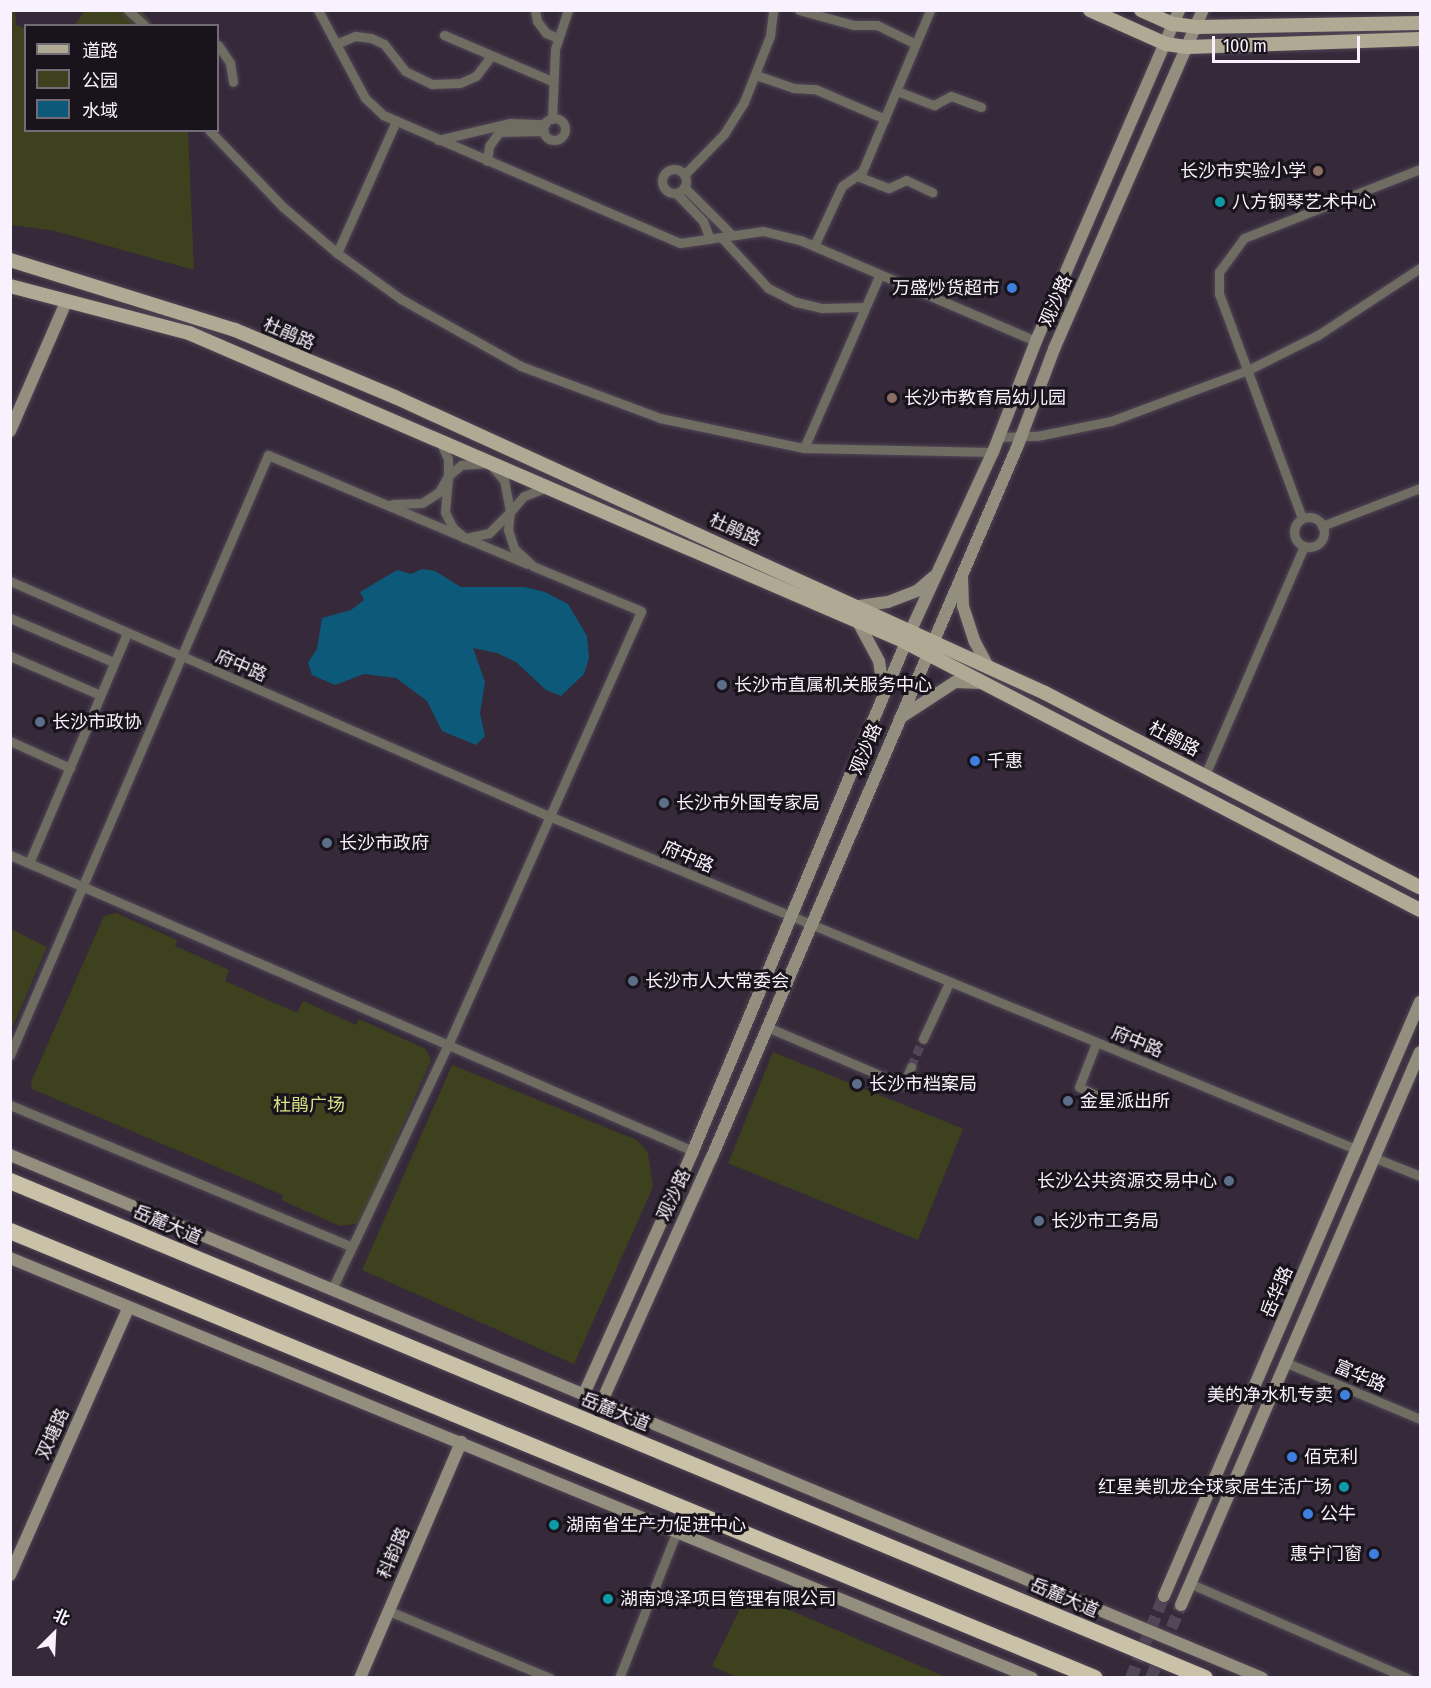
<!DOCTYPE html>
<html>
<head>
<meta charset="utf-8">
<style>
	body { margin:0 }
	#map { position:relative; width:1431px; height:1688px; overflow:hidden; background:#35293a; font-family:"Fira Sans Condensed","Noto Sans SC",sans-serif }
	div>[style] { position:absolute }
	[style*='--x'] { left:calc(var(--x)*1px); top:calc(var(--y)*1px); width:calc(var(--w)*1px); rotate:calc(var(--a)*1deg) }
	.green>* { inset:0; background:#3d411e; transform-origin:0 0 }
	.water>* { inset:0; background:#0d597a }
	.street-tunnel>* { height:9px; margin-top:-4.5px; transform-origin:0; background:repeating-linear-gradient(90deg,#524757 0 9px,transparent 0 13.5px) }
	.secondary-tunnel>* { height:12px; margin-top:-6px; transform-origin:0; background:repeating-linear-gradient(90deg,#524757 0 12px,transparent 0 18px) }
	.roads { filter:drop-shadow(0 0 2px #504555) drop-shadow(0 0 2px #504555) }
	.street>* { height:9px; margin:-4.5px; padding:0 4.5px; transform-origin:4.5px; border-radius:4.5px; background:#6f6c62 }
	.street>.ring { margin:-4.5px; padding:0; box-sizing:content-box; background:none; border:9px solid #6f6c62; border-radius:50% }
	.secondary>* { height:12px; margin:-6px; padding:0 6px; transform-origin:6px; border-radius:6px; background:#938e7e }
	.primary>* { height:14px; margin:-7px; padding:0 7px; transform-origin:7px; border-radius:7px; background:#b0a994 }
	.highway>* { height:16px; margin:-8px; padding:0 8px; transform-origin:8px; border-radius:8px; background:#c9c1a8 }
	.dots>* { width:16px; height:16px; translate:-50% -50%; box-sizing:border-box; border:3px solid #19141c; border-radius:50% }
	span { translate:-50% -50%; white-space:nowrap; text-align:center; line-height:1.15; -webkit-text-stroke:6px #19141c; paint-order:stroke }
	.poi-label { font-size:18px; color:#f9f1fd }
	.right { translate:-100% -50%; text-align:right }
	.left { translate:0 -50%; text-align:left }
	.street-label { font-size:18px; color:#f9f1fd }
	.park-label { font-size:18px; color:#d7e387 }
	.frame { position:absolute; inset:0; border:12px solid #f9f1fd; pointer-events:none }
	.legend { position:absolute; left:24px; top:24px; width:195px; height:108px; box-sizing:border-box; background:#19141c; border:2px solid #736c76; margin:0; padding:8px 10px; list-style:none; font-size:18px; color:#f9f1fd }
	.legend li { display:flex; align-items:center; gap:12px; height:30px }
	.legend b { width:30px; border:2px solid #736c76 }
	.north { position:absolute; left:24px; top:1604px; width:60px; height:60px; -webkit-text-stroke:4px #19141c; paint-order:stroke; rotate:24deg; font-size:16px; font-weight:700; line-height:24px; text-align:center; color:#f9f1fd }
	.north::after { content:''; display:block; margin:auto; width:21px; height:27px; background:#f9f1fd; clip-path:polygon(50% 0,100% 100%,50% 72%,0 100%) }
	.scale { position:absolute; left:1212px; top:36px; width:148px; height:27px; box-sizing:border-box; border:3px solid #f9f1fd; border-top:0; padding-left:8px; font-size:18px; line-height:21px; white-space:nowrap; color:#f9f1fd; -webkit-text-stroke:4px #19141c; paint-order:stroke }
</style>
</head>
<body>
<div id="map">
	<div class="green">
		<div style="clip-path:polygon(90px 10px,142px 11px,153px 25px,74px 26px,83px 13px)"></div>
		<div style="clip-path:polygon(15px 11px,16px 25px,25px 29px,26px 130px,188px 131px,194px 270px,55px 231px,11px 225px,10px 11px)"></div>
		<div style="clip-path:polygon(116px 913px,177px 940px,175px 946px,229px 970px,225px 981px,297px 1013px,303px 1001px,356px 1025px,359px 1019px,426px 1049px,431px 1060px,361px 1223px,340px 1226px,281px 1200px,283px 1195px,32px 1089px,31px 1082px,104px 916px)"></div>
		<div style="clip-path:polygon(11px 929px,47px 947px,11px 1031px)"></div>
		<div style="left:773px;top:1052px;width:205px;height:120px;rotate:22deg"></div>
		<div style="clip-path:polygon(452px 1065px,637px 1140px,648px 1153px,653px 1187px,574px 1364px,362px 1270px)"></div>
		<div style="clip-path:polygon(748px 1592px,946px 1677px,736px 1677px,712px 1666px)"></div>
	</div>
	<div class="water">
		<div style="clip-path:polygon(422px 569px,435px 571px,461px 587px,525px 587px,545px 592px,568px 604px,587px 636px,589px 658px,584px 674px,561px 696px,546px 690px,516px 662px,497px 653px,473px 648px,485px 682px,480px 713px,485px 736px,476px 745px,442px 731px,427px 701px,396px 678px,364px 674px,335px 685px,312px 675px,308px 663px,317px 649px,322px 618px,351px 610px,364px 600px,360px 592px,397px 570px,411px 574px)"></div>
	</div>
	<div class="street-tunnel">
		<div style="--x:911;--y:1067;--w:30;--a:-67"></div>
	</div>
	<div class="secondary-tunnel">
		<div style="--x:1131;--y:1678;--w:88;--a:-68.1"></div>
		<div style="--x:1151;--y:1678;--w:79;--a:-67.7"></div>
	</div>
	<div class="roads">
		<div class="street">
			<div style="--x:128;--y:10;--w:23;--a:43"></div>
			<div style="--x:318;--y:10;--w:100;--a:61.9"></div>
			<div style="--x:365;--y:98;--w:25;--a:43"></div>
			<div style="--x:383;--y:115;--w:323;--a:23.3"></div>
			<div style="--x:680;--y:243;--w:84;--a:-8.2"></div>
			<div style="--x:763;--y:231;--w:38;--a:14"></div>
			<div style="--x:800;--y:240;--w:257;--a:23.2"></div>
			<div style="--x:535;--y:10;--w:11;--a:80"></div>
			<div style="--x:537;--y:21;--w:15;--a:53"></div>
			<div style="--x:546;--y:33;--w:13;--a:23"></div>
			<div style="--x:799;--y:10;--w:57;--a:15.3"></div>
			<div style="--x:854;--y:25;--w:23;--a:0"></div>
			<div style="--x:877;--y:25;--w:43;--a:26"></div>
			<div style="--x:444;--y:35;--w:117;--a:23.1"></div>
			<div style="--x:336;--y:44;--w:21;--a:-23"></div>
			<div style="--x:355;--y:36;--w:16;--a:7"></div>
			<div style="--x:371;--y:38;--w:14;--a:25"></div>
			<div style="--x:384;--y:44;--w:34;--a:52"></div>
			<div style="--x:405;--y:71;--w:30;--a:26"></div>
			<div style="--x:432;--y:84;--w:28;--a:-2"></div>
			<div style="--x:460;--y:83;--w:17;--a:-24"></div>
			<div style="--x:476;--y:76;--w:25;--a:-53"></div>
			<div style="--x:218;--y:45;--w:22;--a:56"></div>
			<div style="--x:230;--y:63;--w:19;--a:81"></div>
			<div style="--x:756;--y:75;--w:39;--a:19"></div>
			<div style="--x:793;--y:88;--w:22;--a:3"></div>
			<div style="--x:815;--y:89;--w:76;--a:23.2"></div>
			<div style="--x:897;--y:91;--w:40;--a:21"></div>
			<div style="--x:934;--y:105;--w:19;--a:-28"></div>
			<div style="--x:951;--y:96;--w:32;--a:20"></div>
			<div class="ring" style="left:543px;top:118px;width:13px;height:13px"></div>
			<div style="--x:552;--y:119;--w:70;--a:-87.5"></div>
			<div style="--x:555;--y:49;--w:41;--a:-71.6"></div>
			<div style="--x:209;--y:130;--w:107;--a:46.1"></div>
			<div style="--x:283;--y:207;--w:71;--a:40.4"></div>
			<div style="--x:337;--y:253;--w:79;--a:35.7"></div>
			<div style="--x:401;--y:299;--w:137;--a:29.2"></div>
			<div style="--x:521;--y:366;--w:148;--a:20.5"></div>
			<div style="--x:660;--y:418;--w:147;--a:11.8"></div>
			<div style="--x:804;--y:448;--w:189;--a:1.2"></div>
			<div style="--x:438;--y:140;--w:74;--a:-13.3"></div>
			<div style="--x:510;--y:123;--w:35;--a:2"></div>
			<div style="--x:487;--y:161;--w:15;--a:-82"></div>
			<div style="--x:489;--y:146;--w:17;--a:-54"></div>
			<div style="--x:499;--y:132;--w:45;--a:-1.3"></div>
			<div class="ring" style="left:662px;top:169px;width:15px;height:15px"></div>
			<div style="--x:684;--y:175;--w:57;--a:-45.7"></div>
			<div style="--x:724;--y:134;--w:38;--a:-58"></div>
			<div style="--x:744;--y:102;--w:71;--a:-68.5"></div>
			<div style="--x:770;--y:36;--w:26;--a:-83"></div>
			<div style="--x:857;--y:176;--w:34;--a:21"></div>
			<div style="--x:889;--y:188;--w:19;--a:-25"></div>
			<div style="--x:906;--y:180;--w:29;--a:25"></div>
			<div style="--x:684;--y:187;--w:66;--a:45"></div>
			<div style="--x:676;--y:193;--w:39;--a:46"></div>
			<div style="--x:703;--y:221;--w:19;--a:69"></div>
			<div style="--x:721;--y:237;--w:69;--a:47.3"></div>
			<div style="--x:768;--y:288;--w:31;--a:27"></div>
			<div style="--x:796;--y:302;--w:27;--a:13"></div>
			<div style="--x:822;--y:308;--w:43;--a:-1.3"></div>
			<div style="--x:814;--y:246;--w:66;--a:-65"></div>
			<div style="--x:842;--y:186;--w:24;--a:-35"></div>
			<div style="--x:862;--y:172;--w:176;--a:-67.2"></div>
			<div style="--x:337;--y:253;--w:145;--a:-65.9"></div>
			<div style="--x:1000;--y:437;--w:37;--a:-2"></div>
			<div style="--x:1037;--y:436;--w:76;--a:-11.5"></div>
			<div style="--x:1111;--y:421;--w:146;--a:-20.4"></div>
			<div style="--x:1248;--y:370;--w:78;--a:-26.6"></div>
			<div style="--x:1318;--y:335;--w:122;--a:-33.3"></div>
			<div style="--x:804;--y:448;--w:188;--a:-66.4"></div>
			<div style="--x:489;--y:463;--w:23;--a:49"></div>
			<div style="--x:504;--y:480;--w:33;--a:79"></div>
			<div style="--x:510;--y:512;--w:30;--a:135"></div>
			<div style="--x:489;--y:533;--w:25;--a:168"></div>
			<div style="--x:465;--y:538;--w:16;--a:-140"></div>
			<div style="--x:453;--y:528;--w:18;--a:-117"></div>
			<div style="--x:445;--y:512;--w:36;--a:-85"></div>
			<div style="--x:448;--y:476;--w:17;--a:-40"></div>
			<div style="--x:461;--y:465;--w:28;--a:-4"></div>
			<div style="--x:392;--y:504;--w:30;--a:-2"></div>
			<div style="--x:422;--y:503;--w:20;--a:-33"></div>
			<div style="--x:439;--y:492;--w:18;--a:-61"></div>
			<div style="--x:448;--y:476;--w:17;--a:-90"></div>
			<div style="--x:448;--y:459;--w:20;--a:-114"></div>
			<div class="ring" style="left:1294px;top:517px;width:21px;height:21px"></div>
			<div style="--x:1302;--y:518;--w:239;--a:-110.3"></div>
			<div style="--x:1219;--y:294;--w:22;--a:-90"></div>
			<div style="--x:1219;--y:272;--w:42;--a:-53.7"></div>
			<div style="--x:1244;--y:238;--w:189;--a:-21.4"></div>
			<div style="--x:1322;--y:526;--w:105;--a:-21.2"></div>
			<div style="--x:10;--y:581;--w:588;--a:23.56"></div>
			<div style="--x:549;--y:816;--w:875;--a:22.43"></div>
			<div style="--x:10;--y:618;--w:112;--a:23.1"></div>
			<div style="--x:10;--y:656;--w:98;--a:23.4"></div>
			<div style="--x:10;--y:741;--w:66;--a:24.2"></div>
			<div style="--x:1205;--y:775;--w:249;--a:-66.6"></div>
			<div style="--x:10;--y:855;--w:744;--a:23.43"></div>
			<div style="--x:29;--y:863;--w:250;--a:-66.9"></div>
			<div style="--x:767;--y:1027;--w:148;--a:23.1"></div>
			<div style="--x:903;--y:1085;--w:20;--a:-66"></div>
			<div style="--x:923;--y:1039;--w:62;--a:-65.1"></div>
			<div style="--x:1096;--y:1043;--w:47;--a:111.1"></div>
			<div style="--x:1079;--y:1087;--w:38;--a:25"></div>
			<div style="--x:10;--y:1055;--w:653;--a:-66.73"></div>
			<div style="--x:268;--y:455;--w:281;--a:22.8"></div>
			<div style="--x:10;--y:1105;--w:368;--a:22.5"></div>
			<div style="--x:1373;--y:1157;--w:51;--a:22"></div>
			<div style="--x:332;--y:1289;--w:270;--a:-64.6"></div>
			<div style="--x:448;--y:1045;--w:475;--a:-66"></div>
			<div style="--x:641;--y:611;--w:117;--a:-157.4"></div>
			<div style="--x:533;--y:566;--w:26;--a:-137"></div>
			<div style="--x:514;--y:548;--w:19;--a:-108"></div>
			<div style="--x:508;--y:530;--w:18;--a:-84"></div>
			<div style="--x:510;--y:512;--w:21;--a:-49"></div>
			<div style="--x:524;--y:496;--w:26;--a:-21"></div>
			<div style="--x:1287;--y:1363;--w:144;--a:22.8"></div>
			<div style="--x:1191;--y:1584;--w:236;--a:23.5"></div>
			<div style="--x:389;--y:1611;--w:174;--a:22.6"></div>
			<div style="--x:619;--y:1678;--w:158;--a:-68.5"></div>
		</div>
		<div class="secondary">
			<div style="--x:10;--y:431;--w:141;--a:-66.5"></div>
			<div style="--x:962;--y:577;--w:29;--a:88"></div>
			<div style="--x:963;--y:606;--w:38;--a:72"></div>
			<div style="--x:975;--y:642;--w:27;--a:62"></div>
			<div style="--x:859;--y:606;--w:29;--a:-8"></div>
			<div style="--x:888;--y:602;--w:31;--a:-21"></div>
			<div style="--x:917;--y:591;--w:21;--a:-41"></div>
			<div style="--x:858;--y:622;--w:44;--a:61.7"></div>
			<div style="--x:879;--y:661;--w:32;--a:81"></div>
			<div style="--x:900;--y:718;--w:66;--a:-33.2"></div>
			<div style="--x:955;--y:682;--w:27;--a:2"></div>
			<div style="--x:10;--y:1155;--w:1357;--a:22.67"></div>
			<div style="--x:10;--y:1258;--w:1105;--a:22.34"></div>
			<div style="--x:584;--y:1394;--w:266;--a:-65.8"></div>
			<div style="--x:693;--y:1151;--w:565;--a:-67.29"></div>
			<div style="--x:911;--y:630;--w:196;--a:-65.3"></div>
			<div style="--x:993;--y:452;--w:119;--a:-68.8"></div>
			<div style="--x:1036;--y:341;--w:361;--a:-66.6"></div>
			<div style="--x:602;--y:1401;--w:265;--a:-65.8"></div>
			<div style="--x:711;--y:1159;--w:777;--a:-66.73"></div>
			<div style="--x:1018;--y:445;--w:103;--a:-69.4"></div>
			<div style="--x:1054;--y:349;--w:370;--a:-66.3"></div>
			<div style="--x:10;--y:1575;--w:293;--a:-66.1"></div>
			<div style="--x:1164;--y:1596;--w:647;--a:-66.69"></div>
			<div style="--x:1181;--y:1605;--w:602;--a:-66.63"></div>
			<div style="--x:360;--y:1678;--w:257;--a:-66.8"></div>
		</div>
		<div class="primary">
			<div style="--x:1090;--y:10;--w:83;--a:24.1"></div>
			<div style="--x:1166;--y:44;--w:22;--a:8"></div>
			<div style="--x:1188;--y:47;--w:232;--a:-2"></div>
			<div style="--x:1141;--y:10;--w:35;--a:24"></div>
			<div style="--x:1173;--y:24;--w:24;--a:7"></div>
			<div style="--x:1197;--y:27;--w:223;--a:-1"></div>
			<div style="--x:10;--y:260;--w:236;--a:17.3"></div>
			<div style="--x:235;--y:330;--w:173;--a:22.7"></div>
			<div style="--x:395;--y:397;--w:714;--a:24.48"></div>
			<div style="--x:1045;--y:693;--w:422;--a:27.4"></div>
			<div style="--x:10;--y:286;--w:185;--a:14.7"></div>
			<div style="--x:189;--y:333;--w:775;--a:23.32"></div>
			<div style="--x:901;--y:640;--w:585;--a:27.48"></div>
		</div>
		<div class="highway">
			<div style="--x:10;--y:1181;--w:1294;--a:22.58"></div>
			<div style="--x:10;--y:1231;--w:1173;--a:22.39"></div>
		</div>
	</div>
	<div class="dots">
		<div style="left:1318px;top:171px;background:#8d6e63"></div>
		<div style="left:1220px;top:202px;background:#0f9aa8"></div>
		<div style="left:1012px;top:288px;background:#3f7fe0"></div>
		<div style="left:892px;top:398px;background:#8d6e63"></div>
		<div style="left:722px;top:685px;background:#5c6f8a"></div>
		<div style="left:40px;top:722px;background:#5c6f8a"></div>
		<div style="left:975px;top:761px;background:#3f7fe0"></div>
		<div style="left:664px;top:803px;background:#5c6f8a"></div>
		<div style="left:327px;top:843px;background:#5c6f8a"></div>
		<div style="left:633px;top:981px;background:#5c6f8a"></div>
		<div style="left:857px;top:1084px;background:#5c6f8a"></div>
		<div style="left:1068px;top:1101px;background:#5c6f8a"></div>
		<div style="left:1229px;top:1181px;background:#5c6f8a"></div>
		<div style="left:1039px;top:1221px;background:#5c6f8a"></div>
		<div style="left:1345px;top:1395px;background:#3f7fe0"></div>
		<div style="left:1292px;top:1457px;background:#3f7fe0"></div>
		<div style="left:1344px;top:1487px;background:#0f9aa8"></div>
		<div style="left:1308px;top:1514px;background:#3f7fe0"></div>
		<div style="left:554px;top:1525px;background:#0f9aa8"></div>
		<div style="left:1374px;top:1554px;background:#3f7fe0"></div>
		<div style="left:608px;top:1599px;background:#0f9aa8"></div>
	</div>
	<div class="poi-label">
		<span class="right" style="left:1306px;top:171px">长沙市实验小学</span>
		<span class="left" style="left:1232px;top:202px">八方钢琴艺术中心</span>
		<span class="right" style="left:1000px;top:288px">万盛炒货超市</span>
		<span class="left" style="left:904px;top:398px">长沙市教育局幼儿园</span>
		<span class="left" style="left:734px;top:685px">长沙市直属机关服务中心</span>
		<span class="left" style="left:52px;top:722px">长沙市政协</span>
		<span class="left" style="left:987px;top:761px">千惠</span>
		<span class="left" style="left:676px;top:803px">长沙市外国专家局</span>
		<span class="left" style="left:339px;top:843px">长沙市政府</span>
		<span class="left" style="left:645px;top:981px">长沙市人大常委会</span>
		<span class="left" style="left:869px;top:1084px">长沙市档案局</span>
		<span class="left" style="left:1080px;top:1101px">金星派出所</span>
		<span class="right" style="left:1217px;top:1181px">长沙公共资源交易中心</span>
		<span class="left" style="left:1051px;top:1221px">长沙市工务局</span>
		<span class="right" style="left:1333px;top:1395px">美的净水机专卖</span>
		<span class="left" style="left:1304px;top:1457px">佰克利</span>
		<span class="right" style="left:1332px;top:1487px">红星美凯龙全球家居生活广场</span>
		<span class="left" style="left:1320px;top:1514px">公牛</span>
		<span class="left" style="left:566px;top:1525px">湖南省生产力促进中心</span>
		<span class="right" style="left:1362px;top:1554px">惠宁门窗</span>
		<span class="left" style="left:620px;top:1599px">湖南鸿泽项目管理有限公司</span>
	</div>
	<div class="street-label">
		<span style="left:1056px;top:301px;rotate:-66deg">观沙路</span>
		<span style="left:289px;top:334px;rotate:23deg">杜鹃路</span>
		<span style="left:735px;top:530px;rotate:24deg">杜鹃路</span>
		<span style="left:241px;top:666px;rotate:23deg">府中路</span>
		<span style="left:1174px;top:739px;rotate:27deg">杜鹃路</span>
		<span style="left:866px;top:749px;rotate:-67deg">观沙路</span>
		<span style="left:688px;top:857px;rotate:23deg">府中路</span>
		<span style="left:1137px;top:1042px;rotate:22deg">府中路</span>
		<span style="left:674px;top:1195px;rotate:-65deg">观沙路</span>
		<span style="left:167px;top:1225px;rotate:23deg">岳麓大道</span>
		<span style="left:1277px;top:1292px;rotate:-67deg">岳华路</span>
		<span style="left:1360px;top:1376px;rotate:23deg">富华路</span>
		<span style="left:615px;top:1412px;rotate:22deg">岳麓大道</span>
		<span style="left:53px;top:1434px;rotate:-66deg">双塘路</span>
		<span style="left:394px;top:1553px;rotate:-67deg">科韵路</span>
		<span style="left:1064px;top:1598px;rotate:23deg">岳麓大道</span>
	</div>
	<div class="park-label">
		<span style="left:309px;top:1105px">杜鹃广场</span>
	</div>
	<div class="frame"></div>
	<ul class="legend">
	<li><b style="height:8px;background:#b0a994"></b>道路</li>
	<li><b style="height:16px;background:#3d411e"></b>公园</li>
	<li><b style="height:16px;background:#0d597a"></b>水域</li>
	</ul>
	<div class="north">北</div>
	<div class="scale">100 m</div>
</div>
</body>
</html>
